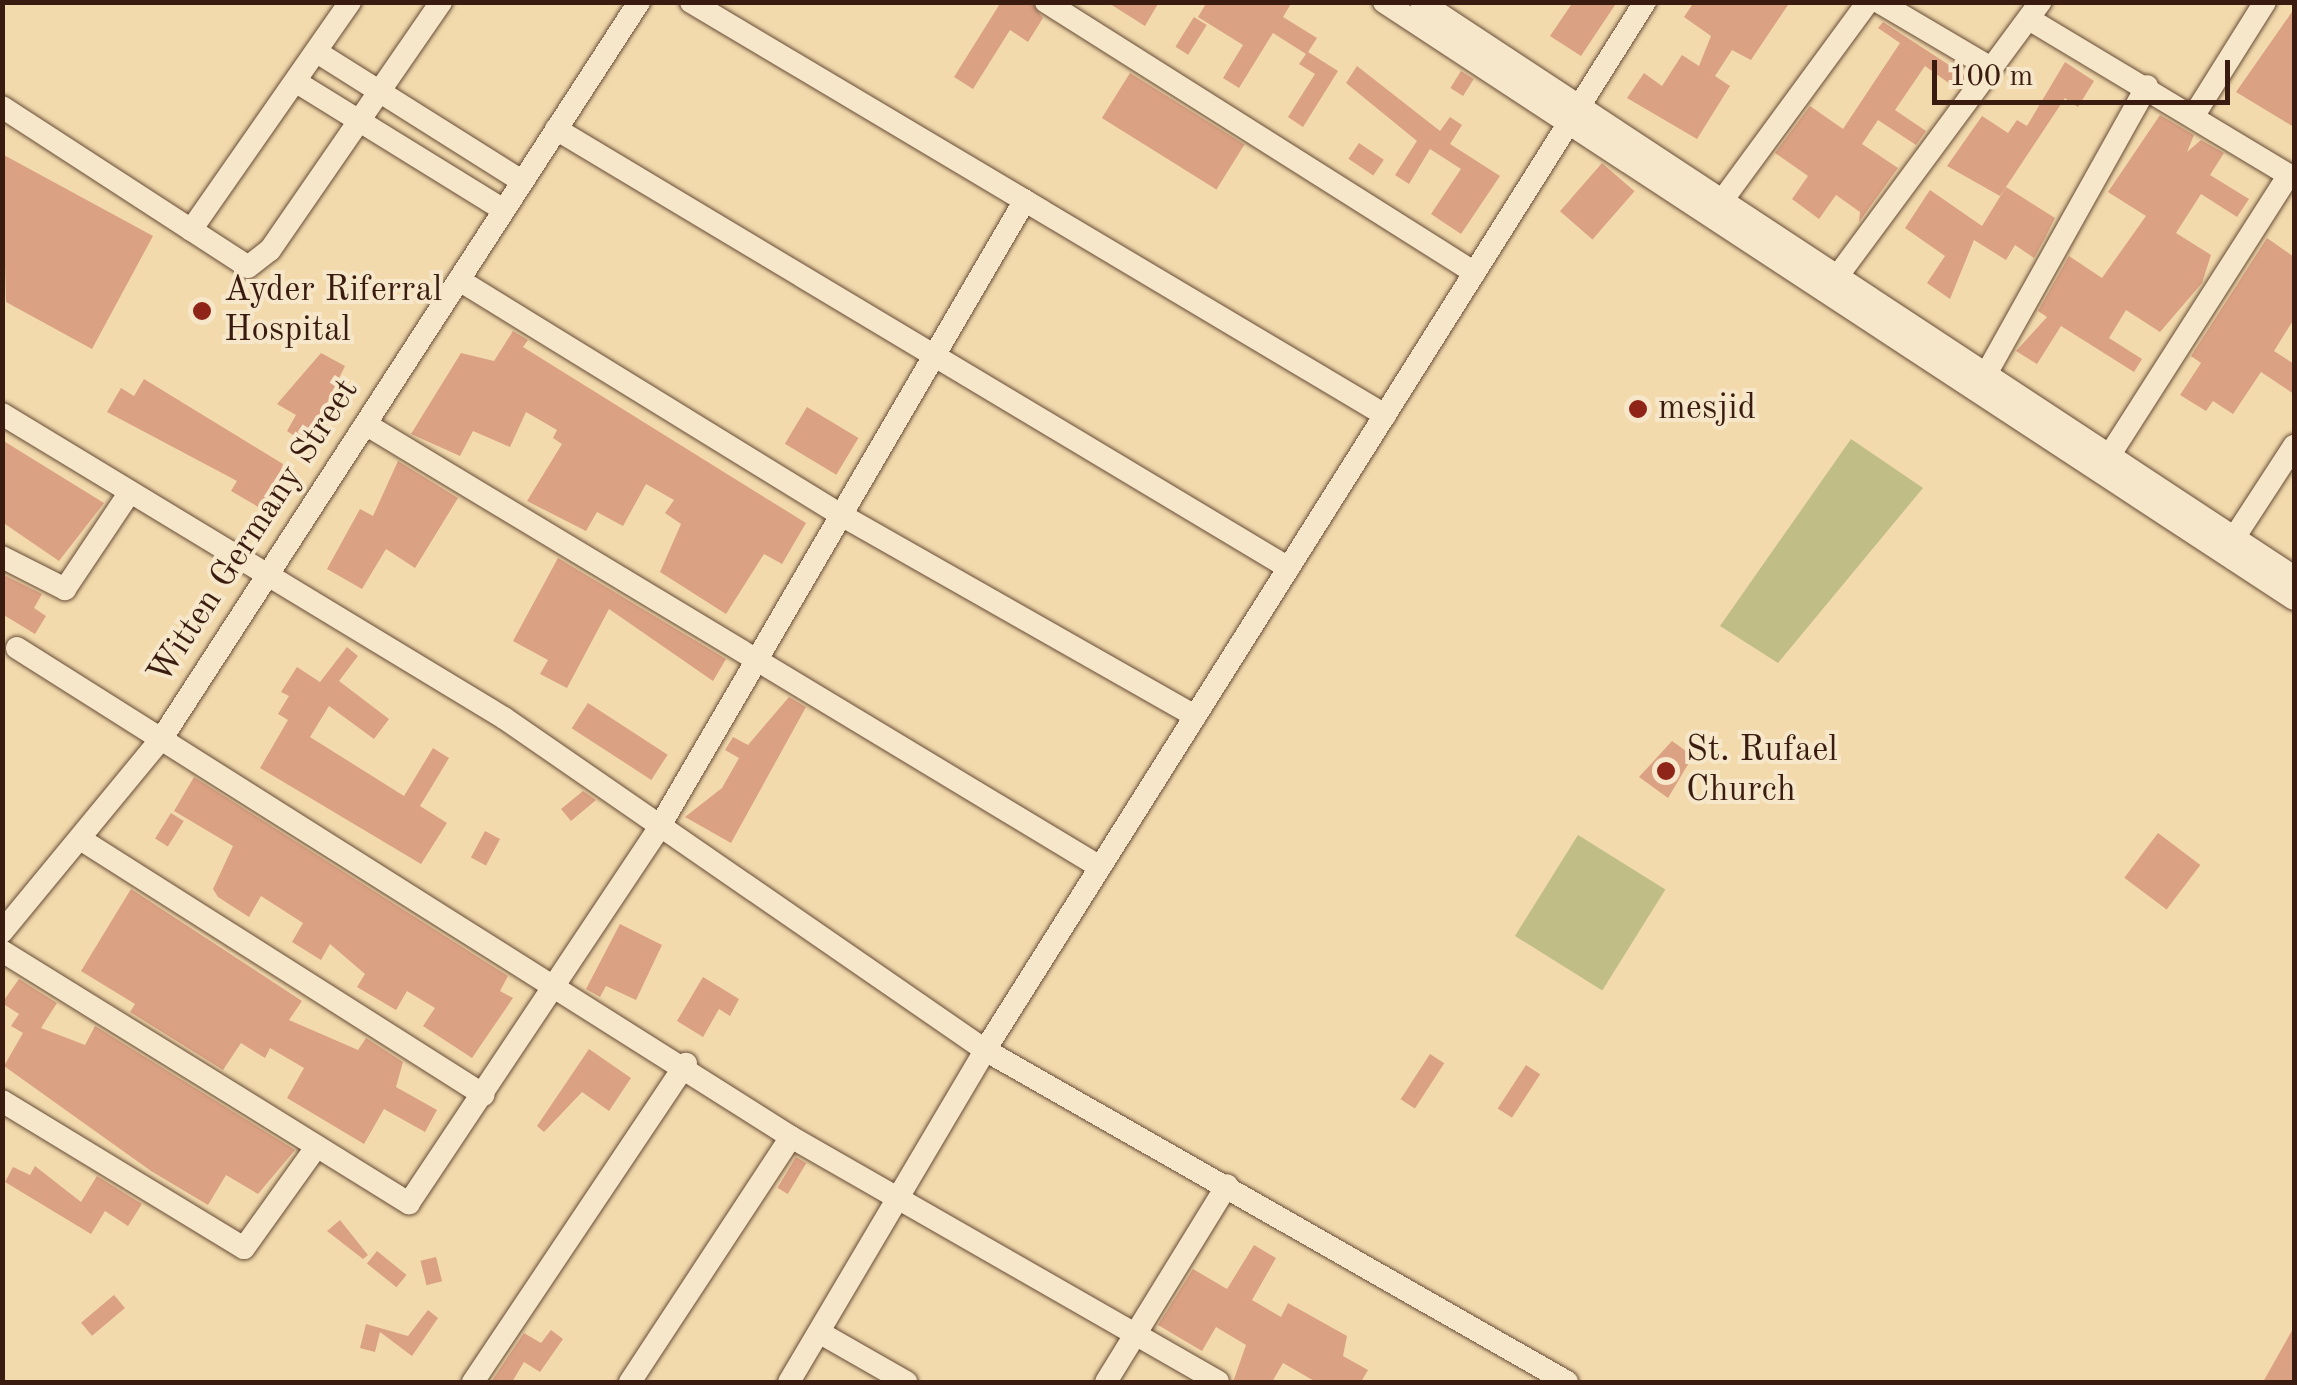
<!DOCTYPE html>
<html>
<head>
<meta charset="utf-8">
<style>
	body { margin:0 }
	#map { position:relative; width:2297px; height:1385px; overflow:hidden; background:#f2daad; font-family:"Old Standard TT",serif }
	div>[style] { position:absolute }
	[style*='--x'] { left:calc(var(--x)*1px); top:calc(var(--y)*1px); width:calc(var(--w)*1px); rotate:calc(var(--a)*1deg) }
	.green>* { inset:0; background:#c0be86; transform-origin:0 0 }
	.building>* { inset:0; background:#dba183; transform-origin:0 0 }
	.roads { filter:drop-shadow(0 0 2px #674c36) drop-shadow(0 0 2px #674c36) }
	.minor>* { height:22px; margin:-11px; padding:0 11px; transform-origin:11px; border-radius:11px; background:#f7e7ca }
	.dots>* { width:28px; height:28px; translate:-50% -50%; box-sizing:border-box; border:5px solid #f7e7ca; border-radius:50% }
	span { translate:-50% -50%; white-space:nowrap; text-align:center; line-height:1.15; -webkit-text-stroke:8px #f7e7ca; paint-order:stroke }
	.poi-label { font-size:35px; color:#391c0f }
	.left { translate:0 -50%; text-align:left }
	.street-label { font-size:35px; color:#391c0f }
	.frame { position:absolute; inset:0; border:5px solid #391c0f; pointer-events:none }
	.scale { position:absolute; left:1932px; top:60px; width:298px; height:45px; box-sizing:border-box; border:5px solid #391c0f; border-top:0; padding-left:12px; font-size:30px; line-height:35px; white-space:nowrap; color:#391c0f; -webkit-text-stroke:8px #f7e7ca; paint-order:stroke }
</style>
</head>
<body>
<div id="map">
	<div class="green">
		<div style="clip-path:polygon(1851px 439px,1923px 488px,1778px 663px,1720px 626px)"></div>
		<div style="left:1578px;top:835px;width:103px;height:119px;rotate:32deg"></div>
	</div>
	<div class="building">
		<div style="clip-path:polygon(1001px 2px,1031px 2px,1043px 18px,1028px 42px,1010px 30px,973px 89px,954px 77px)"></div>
		<div style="clip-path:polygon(1107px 2px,1159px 2px,1145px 26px)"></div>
		<div style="clip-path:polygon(1207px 2px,1292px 2px,1283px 17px,1317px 38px,1308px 52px,1338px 71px,1303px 127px,1288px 117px,1315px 74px,1299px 64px,1306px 54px,1273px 33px,1239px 88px,1223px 78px,1243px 45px,1198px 17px)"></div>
		<div style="clip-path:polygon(1573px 2px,1617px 2px,1581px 56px,1550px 36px)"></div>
		<div style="clip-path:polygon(1694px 2px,1790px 2px,1751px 60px,1732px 50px,1715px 76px,1730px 86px,1697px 139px,1627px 98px,1644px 73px,1662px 86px,1682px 55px,1699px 66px,1711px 36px,1684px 17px)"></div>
		<div style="clip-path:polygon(2294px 9px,2294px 127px,2236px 92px)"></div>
		<div style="left:1194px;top:17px;width:15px;height:35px;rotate:32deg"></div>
		<div style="clip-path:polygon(1883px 22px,1966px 76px,1957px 89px,1925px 66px,1895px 110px,1926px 131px,1916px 145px,1878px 120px,1862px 144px,1898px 168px,1859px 222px,1860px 212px,1836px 195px,1819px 219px,1792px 199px,1808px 176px,1775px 153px,1810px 106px,1843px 129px,1900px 43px,1878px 28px)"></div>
		<div style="clip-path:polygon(2065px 62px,2094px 81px,2078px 107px,2065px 98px,2000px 196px,1947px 166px,1982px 116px,2008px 133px,2017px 120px,2027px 126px)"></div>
		<div style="clip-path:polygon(1357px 66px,1440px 131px,1450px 117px,1462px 125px,1450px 144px,1500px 176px,1461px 234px,1431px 214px,1461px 169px,1430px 149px,1409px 184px,1395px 175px,1417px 141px,1346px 83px)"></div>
		<div style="left:1461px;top:71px;width:15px;height:20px;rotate:32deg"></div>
		<div style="left:1130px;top:73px;width:135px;height:53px;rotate:32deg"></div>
		<div style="clip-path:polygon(2160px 115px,2194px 135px,2187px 152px,2201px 140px,2224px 153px,2210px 175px,2249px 199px,2237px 217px,2201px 194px,2176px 233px,2211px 255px,2202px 283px,2160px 332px,2126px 310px,2109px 338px,2142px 359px,2134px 372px,2061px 326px,2037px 364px,2016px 351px,2047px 317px,2038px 311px,2069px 256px,2102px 278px,2146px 216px,2108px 192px)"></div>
		<div style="left:1359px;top:143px;width:30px;height:19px;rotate:34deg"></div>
		<div style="clip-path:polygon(2px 154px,153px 236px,92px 349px,6px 302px)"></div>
		<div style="left:1602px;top:163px;width:43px;height:64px;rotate:41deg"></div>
		<div style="clip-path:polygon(2006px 187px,2055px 218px,2044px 240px,2034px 258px,2015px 245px,2006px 260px,1974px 240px,1950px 299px,1927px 283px,1945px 256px,1905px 228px,1930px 190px,1982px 226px)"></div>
		<div style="clip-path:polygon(2267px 238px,2294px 257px,2294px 319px,2274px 351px,2294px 364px,2294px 394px,2261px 372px,2233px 414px,2213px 401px,2206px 411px,2180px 395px,2201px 363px,2191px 356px)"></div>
		<div style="clip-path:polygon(513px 331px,528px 340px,523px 347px,806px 523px,782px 564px,764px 554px,726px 614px,660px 572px,681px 524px,665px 513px,674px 500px,646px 484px,623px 526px,597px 512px,586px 531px,527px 501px,562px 444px,553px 438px,557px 430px,526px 412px,510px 447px,473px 431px,460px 456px,411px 434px,461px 353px,494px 361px)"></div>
		<div style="clip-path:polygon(321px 353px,345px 366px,307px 444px,287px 431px,296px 415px,277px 404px)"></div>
		<div style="clip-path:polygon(144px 379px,283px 464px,267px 512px,231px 491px,237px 481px,107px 412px,121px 388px,134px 396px)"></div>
		<div style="left:807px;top:407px;width:60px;height:43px;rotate:31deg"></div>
		<div style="clip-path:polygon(2px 440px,104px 503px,59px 561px,2px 522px)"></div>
		<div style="clip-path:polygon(398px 461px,458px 498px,415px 568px,386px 549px,362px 589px,327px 569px,360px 509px,373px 516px)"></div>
		<div style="clip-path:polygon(558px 558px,726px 659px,713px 681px,609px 609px,567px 688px,540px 674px,548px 660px,513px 641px)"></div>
		<div style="clip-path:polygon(2px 574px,42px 594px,34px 608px,46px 616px,35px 634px,2px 614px)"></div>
		<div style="clip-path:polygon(347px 647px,358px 656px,339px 681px,389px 719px,374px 739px,329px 706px,310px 737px,404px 796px,433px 748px,449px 758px,420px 806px,447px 823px,421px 864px,260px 768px,288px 720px,278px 714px,289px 696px,281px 692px,297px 667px,320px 682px)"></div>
		<div style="clip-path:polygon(789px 697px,806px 707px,731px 843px,685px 817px,722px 788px,739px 758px,725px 750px,733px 737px,748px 745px)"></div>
		<div style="left:588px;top:703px;width:95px;height:30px;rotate:33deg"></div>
		<div style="clip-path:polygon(1672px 741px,1693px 756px,1668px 798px,1639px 777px)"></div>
		<div style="clip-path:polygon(194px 777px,508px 976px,500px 991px,513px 998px,472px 1058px,423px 1026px,435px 1008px,407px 991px,396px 1010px,357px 987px,365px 974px,330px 944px,321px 960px,292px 942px,303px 923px,261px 896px,249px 917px,218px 897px,213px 889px,233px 846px,174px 811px)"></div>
		<div style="clip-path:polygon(583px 791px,596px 800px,571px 821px,561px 809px)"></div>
		<div style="left:171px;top:813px;width:15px;height:30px;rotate:32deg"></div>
		<div style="left:485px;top:831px;width:17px;height:30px;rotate:28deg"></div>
		<div style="left:2158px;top:833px;width:53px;height:56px;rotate:37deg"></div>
		<div style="clip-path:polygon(131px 889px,302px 1001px,289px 1020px,358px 1050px,366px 1038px,403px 1062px,396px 1087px,437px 1110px,425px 1132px,384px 1109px,364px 1144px,287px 1098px,304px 1068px,270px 1048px,265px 1058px,241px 1043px,223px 1070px,130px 1012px,135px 1004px,81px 971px)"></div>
		<div style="clip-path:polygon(620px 924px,662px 945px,636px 1000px,606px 986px,600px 997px,586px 989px)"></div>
		<div style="clip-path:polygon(703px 977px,739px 999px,730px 1016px,719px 1009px,703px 1037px,677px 1021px)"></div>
		<div style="clip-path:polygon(19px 979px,57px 1003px,41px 1028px,85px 1045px,95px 1026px,295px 1150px,258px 1194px,226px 1175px,208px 1205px,151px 1171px,4px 1066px,23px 1033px,11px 1026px,19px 1014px,2px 1003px)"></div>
		<div style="clip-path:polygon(589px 1049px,631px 1078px,609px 1111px,582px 1092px,544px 1132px,537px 1126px)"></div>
		<div style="left:1430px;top:1054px;width:17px;height:54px;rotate:33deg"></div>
		<div style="left:1526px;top:1065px;width:17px;height:52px;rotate:33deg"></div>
		<div style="left:796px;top:1157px;width:12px;height:36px;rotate:31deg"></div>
		<div style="clip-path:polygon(35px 1166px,81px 1202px,97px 1176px,142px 1204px,128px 1226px,105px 1211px,91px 1234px,5px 1182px,13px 1167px,30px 1175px)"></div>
		<div style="clip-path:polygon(340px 1220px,368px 1255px,363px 1259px,327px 1231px)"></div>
		<div style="clip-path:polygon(1254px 1245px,1276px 1258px,1252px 1300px,1281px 1317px,1288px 1303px,1347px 1336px,1343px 1356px,1368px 1370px,1361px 1382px,1316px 1382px,1283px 1363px,1272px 1382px,1233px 1382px,1246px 1345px,1216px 1327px,1202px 1351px,1158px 1325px,1193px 1269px,1227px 1289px)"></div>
		<div style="left:377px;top:1251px;width:38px;height:16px;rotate:39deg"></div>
		<div style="left:436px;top:1257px;width:25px;height:16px;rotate:76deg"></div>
		<div style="left:114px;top:1295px;width:17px;height:43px;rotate:50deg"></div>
		<div style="clip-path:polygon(428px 1310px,438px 1318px,412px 1356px,380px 1332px,375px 1352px,360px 1348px,366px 1324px,408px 1336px)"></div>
		<div style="clip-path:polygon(2294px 1327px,2294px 1382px,2263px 1382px)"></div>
		<div style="clip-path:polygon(551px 1330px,563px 1339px,540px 1372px,524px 1362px,512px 1382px,491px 1382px,524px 1333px,541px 1343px)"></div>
	</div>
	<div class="roads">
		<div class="minor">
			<div style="--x:691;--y:2;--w:808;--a:30.76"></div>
			<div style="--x:1046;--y:2;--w:507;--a:32.28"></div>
			<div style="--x:1384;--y:2;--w:1088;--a:33.27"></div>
			<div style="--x:1421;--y:2;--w:1045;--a:33.37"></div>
			<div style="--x:1879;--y:2;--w:130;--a:30.5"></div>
			<div style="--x:2029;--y:19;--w:309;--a:31"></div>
			<div style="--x:320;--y:54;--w:239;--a:32.2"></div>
			<div style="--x:298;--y:83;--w:242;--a:31.7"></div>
			<div style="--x:2;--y:107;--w:293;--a:33"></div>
			<div style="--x:248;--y:267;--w:28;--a:-38"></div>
			<div style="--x:270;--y:250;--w:301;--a:-55.4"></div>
			<div style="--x:2196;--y:112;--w:130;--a:-57.9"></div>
			<div style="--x:556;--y:129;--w:854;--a:30.92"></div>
			<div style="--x:1713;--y:213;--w:262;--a:-53.7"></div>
			<div style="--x:191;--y:230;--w:278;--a:-55.1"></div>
			<div style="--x:459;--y:280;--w:451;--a:31.6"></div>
			<div style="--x:843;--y:516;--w:405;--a:29.6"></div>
			<div style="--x:1828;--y:289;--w:357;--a:-53.5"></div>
			<div style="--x:1985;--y:376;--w:332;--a:-60.8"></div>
			<div style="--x:2;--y:414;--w:587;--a:31.2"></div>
			<div style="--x:504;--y:718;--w:584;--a:34.61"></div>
			<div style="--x:985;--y:1050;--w:670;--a:29.7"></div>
			<div style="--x:367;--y:425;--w:856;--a:31.09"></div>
			<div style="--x:2102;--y:467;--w:347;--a:-57.4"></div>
			<div style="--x:2234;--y:538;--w:110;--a:-56.9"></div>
			<div style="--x:2;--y:557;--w:71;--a:26.9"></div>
			<div style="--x:65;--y:589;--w:113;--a:-56.2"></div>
			<div style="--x:17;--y:648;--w:916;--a:32.28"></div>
			<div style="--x:85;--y:842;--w:472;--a:32.4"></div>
			<div style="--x:2;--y:932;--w:251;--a:-50.5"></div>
			<div style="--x:162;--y:738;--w:877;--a:-57.05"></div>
			<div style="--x:2;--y:951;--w:479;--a:31.8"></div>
			<div style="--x:409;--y:1203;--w:447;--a:-56.3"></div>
			<div style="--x:657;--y:831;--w:730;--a:-59.75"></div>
			<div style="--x:2;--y:1101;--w:283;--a:31.3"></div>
			<div style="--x:244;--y:1248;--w:125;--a:-54.4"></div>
			<div style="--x:822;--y:1334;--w:97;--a:29.7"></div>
			<div style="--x:473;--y:1382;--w:383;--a:-56.2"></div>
			<div style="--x:630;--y:1382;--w:293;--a:-56.7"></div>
			<div style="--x:791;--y:1137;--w:492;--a:29.8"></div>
			<div style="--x:789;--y:1382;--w:386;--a:-59.4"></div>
			<div style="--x:985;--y:1050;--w:1239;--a:-57.8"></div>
			<div style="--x:1106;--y:1382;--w:231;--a:-58.4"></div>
		</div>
	</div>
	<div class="dots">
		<div style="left:202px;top:311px;background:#8f2418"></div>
		<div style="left:1638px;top:409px;background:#8f2418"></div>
		<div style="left:1666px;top:771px;background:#8f2418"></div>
	</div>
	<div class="poi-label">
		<span class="left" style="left:224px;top:311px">Ayder Riferral<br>Hospital</span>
		<span class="left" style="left:1658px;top:409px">mesjid</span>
		<span class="left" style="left:1686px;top:771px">St. Rufael<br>Church</span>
	</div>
	<div class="street-label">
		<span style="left:254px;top:532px;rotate:-57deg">Witten Germany Street</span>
	</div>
	<div class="frame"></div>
	<div class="scale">100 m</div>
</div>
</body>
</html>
